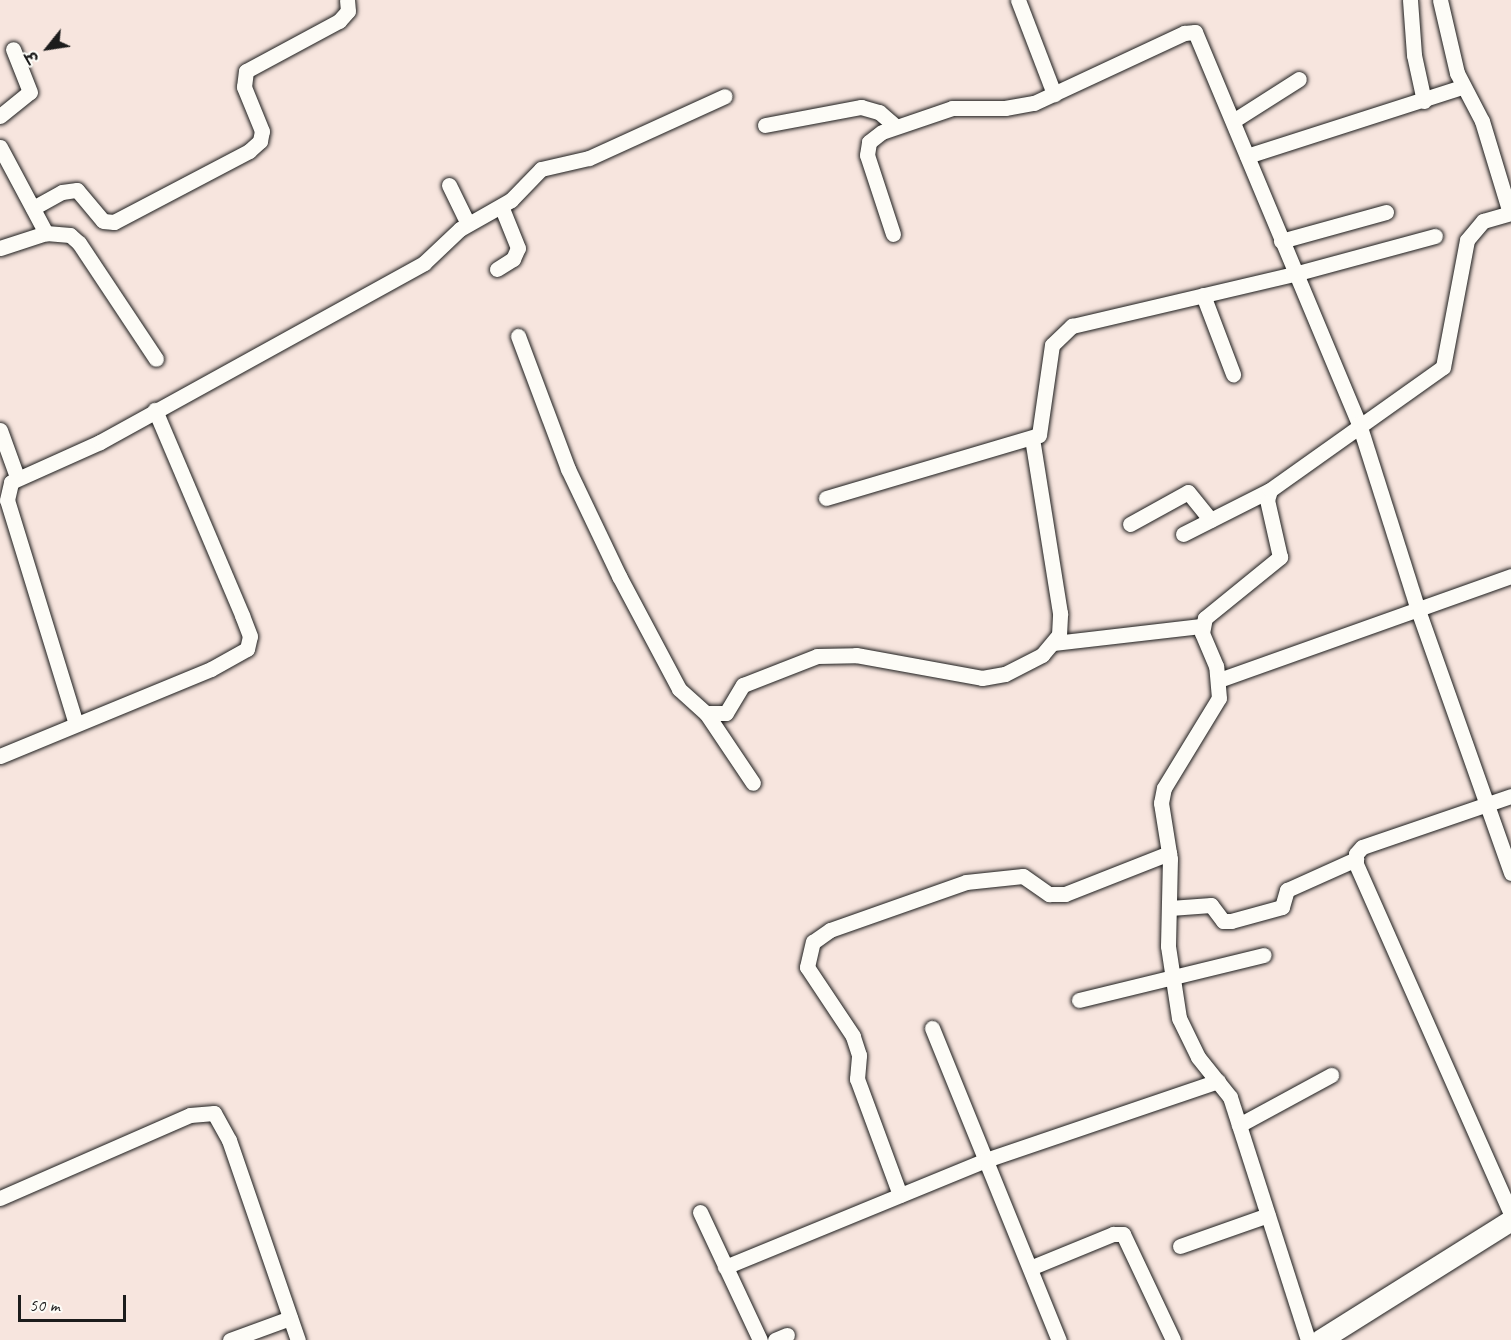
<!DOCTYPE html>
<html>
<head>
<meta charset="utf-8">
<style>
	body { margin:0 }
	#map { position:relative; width:1511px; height:1340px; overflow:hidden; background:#f7e5de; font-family:Caveat,"Playpen Sans Deva",sans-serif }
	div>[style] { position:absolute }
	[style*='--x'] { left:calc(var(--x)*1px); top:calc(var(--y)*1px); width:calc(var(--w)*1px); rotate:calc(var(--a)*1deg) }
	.roads { filter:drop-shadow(0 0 2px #1c1c1c) drop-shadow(0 0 2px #1c1c1c) }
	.street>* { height:15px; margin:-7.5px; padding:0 7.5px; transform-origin:7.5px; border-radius:7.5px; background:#fdfcf7 }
	.secondary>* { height:21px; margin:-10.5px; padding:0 10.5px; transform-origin:10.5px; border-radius:10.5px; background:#fdfcf7 }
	span { translate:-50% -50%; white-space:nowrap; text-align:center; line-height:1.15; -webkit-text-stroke:5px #fdfcf7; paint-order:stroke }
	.north { position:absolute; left:18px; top:18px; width:60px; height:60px; -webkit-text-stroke:4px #fdfcf7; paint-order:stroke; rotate:240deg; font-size:16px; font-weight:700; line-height:24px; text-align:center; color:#1c1c1c }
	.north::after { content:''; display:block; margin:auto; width:21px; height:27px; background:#1c1c1c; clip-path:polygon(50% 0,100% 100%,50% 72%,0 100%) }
	.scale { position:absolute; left:18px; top:1295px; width:108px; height:27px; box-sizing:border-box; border:3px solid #1c1c1c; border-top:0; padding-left:8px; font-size:18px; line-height:21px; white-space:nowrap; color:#1c1c1c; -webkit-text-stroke:4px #fdfcf7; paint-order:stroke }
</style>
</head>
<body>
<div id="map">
	<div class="roads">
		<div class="street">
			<div style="--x:1018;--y:0;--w:101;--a:69"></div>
			<div style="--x:1410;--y:0;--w:55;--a:85.8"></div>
			<div style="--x:1414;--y:55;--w:47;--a:77.7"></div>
			<div style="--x:1440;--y:0;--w:75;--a:76.9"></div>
			<div style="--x:1457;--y:73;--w:54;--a:62.5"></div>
			<div style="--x:1482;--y:121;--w:96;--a:73.1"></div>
			<div style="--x:0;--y:116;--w:38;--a:-39"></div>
			<div style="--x:30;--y:92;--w:46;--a:-111.6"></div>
			<div style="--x:1233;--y:121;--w:78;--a:-32.5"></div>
			<div style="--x:765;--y:125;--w:98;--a:-10.6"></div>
			<div style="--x:861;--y:107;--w:19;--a:16"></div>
			<div style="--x:879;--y:112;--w:21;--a:41"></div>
			<div style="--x:0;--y:147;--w:98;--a:61.9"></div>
			<div style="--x:1247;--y:156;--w:226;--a:-17.8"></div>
			<div style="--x:449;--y:185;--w:43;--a:64"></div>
			<div style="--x:33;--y:208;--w:33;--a:-29"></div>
			<div style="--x:62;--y:192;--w:15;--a:-8"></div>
			<div style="--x:77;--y:190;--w:40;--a:50"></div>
			<div style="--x:103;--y:221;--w:11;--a:5"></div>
			<div style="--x:114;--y:222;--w:153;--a:-27.7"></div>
			<div style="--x:249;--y:151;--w:15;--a:-42"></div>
			<div style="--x:260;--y:141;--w:10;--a:-79"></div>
			<div style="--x:262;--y:131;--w:48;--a:-112.2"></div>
			<div style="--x:244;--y:87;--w:16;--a:-83"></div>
			<div style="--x:246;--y:71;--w:106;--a:-28.3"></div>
			<div style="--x:339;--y:21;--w:13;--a:-48"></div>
			<div style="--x:348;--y:11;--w:11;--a:-95"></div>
			<div style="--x:893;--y:234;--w:83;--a:-108.2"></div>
			<div style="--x:867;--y:155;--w:13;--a:-81"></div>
			<div style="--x:869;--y:142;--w:16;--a:-38"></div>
			<div style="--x:882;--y:132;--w:74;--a:-18.9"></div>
			<div style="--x:952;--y:108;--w:53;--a:0"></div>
			<div style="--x:1005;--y:108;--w:29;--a:-10"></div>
			<div style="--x:1034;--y:103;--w:166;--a:-25"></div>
			<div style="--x:1184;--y:33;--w:11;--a:-5"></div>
			<div style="--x:1195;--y:32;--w:425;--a:67.3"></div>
			<div style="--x:1359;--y:424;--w:195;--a:72.4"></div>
			<div style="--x:1418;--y:610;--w:279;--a:70.5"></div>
			<div style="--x:1281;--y:241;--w:109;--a:-15.4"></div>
			<div style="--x:0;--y:248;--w:48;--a:-18.1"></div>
			<div style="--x:46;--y:233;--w:24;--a:5"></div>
			<div style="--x:70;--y:235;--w:12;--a:42"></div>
			<div style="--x:79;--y:243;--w:139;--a:56.4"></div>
			<div style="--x:497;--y:269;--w:19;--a:-32"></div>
			<div style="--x:513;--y:259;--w:12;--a:-66"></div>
			<div style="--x:518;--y:248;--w:45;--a:-112"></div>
			<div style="--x:1203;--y:295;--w:85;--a:69.2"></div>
			<div style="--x:518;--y:336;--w:142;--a:69.4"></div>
			<div style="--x:568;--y:469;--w:119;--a:64.5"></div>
			<div style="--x:619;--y:576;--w:128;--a:62"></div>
			<div style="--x:679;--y:689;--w:36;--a:42"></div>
			<div style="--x:706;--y:713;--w:84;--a:56.1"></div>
			<div style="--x:0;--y:430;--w:50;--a:70.1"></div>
			<div style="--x:826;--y:498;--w:222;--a:-16.5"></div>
			<div style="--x:1039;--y:435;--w:91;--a:-81.8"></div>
			<div style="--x:1052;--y:345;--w:28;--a:-44"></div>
			<div style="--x:1072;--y:326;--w:228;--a:-13.2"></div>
			<div style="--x:1294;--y:274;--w:146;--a:-15.1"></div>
			<div style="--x:1130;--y:524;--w:66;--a:-28.9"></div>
			<div style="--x:1188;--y:492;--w:36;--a:51"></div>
			<div style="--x:1183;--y:534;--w:97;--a:-26.8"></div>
			<div style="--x:1054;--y:643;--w:149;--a:-6.6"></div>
			<div style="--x:1219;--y:680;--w:310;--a:-19.6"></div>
			<div style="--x:706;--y:713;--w:20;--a:0"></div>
			<div style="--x:726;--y:713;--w:33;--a:-59"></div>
			<div style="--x:743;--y:685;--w:79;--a:-21.4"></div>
			<div style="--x:817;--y:656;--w:39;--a:-1"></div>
			<div style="--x:856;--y:655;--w:128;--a:10.3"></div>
			<div style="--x:982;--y:678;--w:23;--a:-10"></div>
			<div style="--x:1005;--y:674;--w:42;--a:-27.2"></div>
			<div style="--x:1042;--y:655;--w:26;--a:-50"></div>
			<div style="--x:1059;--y:635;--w:22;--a:-87"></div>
			<div style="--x:1060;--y:613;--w:176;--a:-99.1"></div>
			<div style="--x:76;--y:724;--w:234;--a:-107.1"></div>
			<div style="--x:7;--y:500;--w:18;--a:-77"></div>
			<div style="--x:11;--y:482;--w:98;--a:-24.2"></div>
			<div style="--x:100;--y:442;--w:370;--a:-28.9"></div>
			<div style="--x:424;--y:263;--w:50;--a:-43.4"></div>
			<div style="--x:460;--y:229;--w:59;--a:-29.6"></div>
			<div style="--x:511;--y:200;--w:43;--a:-45.9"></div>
			<div style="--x:541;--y:169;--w:49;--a:-12.9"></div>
			<div style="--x:589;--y:158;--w:149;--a:-24.5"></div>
			<div style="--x:0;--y:756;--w:228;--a:-22.4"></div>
			<div style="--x:211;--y:669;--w:41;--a:-29.1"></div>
			<div style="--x:247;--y:649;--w:13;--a:-77"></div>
			<div style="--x:250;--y:636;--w:22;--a:-111"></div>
			<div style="--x:242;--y:615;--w:223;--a:-113"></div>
			<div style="--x:1511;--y:796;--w:157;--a:161.1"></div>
			<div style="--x:1362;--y:847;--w:9;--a:131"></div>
			<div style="--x:1356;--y:854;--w:10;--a:90"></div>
			<div style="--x:1356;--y:864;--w:383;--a:66.1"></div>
			<div style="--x:1170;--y:908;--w:41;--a:-4.2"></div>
			<div style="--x:1211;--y:905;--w:20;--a:53"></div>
			<div style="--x:1223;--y:921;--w:8;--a:0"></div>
			<div style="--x:1231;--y:921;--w:53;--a:-15.4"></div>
			<div style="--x:1282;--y:907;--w:18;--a:-74"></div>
			<div style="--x:1287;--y:890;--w:76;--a:-24.2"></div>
			<div style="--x:1079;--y:1000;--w:190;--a:-13.7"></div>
			<div style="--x:932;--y:1028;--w:337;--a:67.9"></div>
			<div style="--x:1239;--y:1125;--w:105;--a:-28.5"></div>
			<div style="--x:900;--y:1195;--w:124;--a:-110.3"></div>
			<div style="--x:857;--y:1079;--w:24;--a:-85"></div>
			<div style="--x:859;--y:1055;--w:20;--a:-108"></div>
			<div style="--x:853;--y:1036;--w:83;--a:-123.7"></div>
			<div style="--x:807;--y:967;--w:26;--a:-77"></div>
			<div style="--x:813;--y:942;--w:21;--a:-35"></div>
			<div style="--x:830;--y:930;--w:144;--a:-19.4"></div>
			<div style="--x:966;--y:882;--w:57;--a:-6"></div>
			<div style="--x:1023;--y:876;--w:32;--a:35"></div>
			<div style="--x:1049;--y:894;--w:16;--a:0"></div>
			<div style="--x:1065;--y:894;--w:112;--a:-21.5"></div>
			<div style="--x:0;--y:1198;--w:207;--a:-23.6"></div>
			<div style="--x:190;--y:1115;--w:24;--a:-5"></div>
			<div style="--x:214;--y:1113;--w:31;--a:61"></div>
			<div style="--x:229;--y:1140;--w:212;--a:71"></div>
			<div style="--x:700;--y:1212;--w:141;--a:64.9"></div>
			<div style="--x:1180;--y:1246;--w:93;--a:-19.4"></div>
			<div style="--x:725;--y:1267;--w:282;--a:-22.3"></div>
			<div style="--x:986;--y:1160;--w:245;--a:-18.8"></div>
			<div style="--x:1030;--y:1268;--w:90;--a:-22.3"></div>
			<div style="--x:1113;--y:1234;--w:10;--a:0"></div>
			<div style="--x:1123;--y:1234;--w:117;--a:64.7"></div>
			<div style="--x:230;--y:1340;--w:64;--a:-20.1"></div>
			<div style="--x:775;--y:1340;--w:13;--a:-23"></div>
			<div style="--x:1308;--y:1340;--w:255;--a:-107.8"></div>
			<div style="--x:1230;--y:1097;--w:51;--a:-128.7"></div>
			<div style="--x:1198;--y:1057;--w:43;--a:-116"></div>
			<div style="--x:1179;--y:1018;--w:73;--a:-98.7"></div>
			<div style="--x:1168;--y:946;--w:87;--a:-88.7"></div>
			<div style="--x:1170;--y:859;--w:57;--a:-99.1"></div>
			<div style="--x:1161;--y:803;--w:15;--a:-79"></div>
			<div style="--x:1164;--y:788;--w:105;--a:-58.6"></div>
			<div style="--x:1219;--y:698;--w:32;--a:-95"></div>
			<div style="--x:1216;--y:666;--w:36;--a:-113"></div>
			<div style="--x:1202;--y:633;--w:15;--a:-79"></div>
			<div style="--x:1205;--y:618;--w:97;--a:-39.1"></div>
			<div style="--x:1280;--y:557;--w:58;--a:-102.8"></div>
			<div style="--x:1267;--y:500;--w:10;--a:-73"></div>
			<div style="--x:1270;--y:490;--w:212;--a:-35.4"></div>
			<div style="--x:1443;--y:367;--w:129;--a:-79.3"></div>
			<div style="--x:1467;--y:240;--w:25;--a:-50"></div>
			<div style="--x:1483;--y:221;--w:29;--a:-16"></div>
		</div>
		<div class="secondary">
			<div style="--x:1320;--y:1340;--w:226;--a:-32.1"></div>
		</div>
	</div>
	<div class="north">उ</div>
	<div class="scale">50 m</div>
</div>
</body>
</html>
